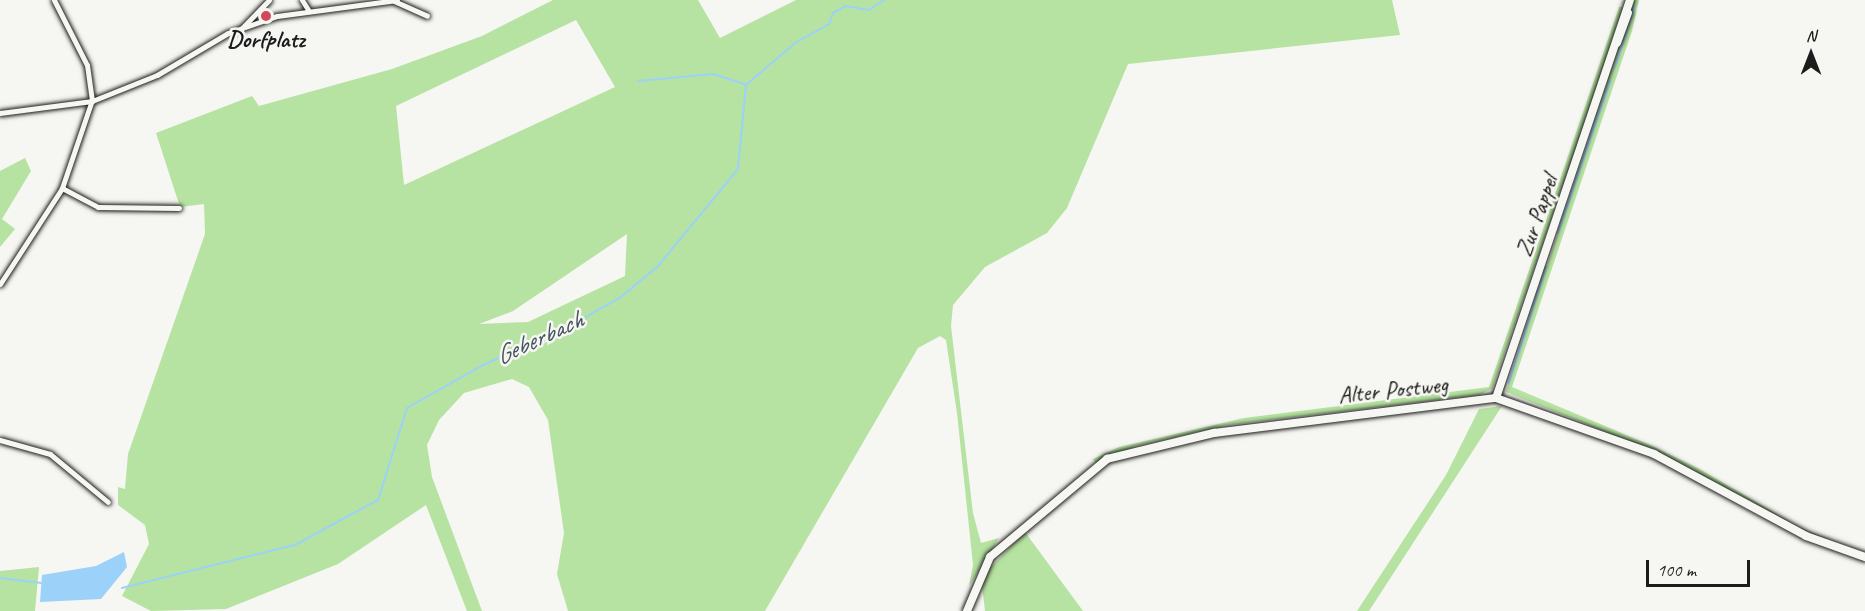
<!DOCTYPE html>
<html>
<head>
<meta charset="utf-8">
<style>
	body { margin:0 }
	#map { position:relative; width:1865px; height:611px; overflow:hidden; background:#f6f6f2; font-family:Caveat,sans-serif }
	div>[style] { position:absolute }
	[style*='--x'] { left:calc(var(--x)*1px); top:calc(var(--y)*1px); width:calc(var(--w)*1px); rotate:calc(var(--a)*1deg) }
	.green>* { inset:0; background:#b6e3a1 }
	.water>* { inset:0; background:#9cd1fa }
	.stream>* { height:2px; margin:-1px; padding:0 1px; transform-origin:1px; border-radius:1px; background:#9cd1fa }
	.roads { filter:drop-shadow(0 0 2px #1c1c1c) drop-shadow(0 0 2px #1c1c1c) }
	.street>* { height:5px; margin:-2.5px; padding:0 2.5px; transform-origin:2.5px; border-radius:2.5px; background:#f6f6f2 }
	.secondary>* { height:8px; margin:-4px; padding:0 4px; transform-origin:4px; border-radius:4px; background:#f6f6f2 }
	.dots>* { width:16px; height:16px; translate:-50% -50%; box-sizing:border-box; border:3px solid #f6f6f2; border-radius:50% }
	span { translate:-50% -50%; white-space:nowrap; text-align:center; line-height:1.15; -webkit-text-stroke:5px #f6f6f2; paint-order:stroke }
	.poi-label { font-size:24px; color:#1c1c1c; font-weight:700 }
	.street-label { font-size:24px; color:#1c1c1c }
	.water-label { font-size:26px; color:#42525f; font-style:italic }
	.north { position:absolute; left:1781px; top:24px; width:60px; height:60px; -webkit-text-stroke:4px #f6f6f2; paint-order:stroke; rotate:0deg; font-size:16px; font-weight:700; line-height:24px; text-align:center; color:#1c1c1c }
	.north::after { content:''; display:block; margin:auto; width:21px; height:27px; background:#1c1c1c; clip-path:polygon(50% 0,100% 100%,50% 72%,0 100%) }
	.scale { position:absolute; left:1646px; top:560px; width:104px; height:27px; box-sizing:border-box; border:3px solid #1c1c1c; border-top:0; padding-left:8px; font-size:18px; line-height:21px; white-space:nowrap; color:#1c1c1c; -webkit-text-stroke:4px #f6f6f2; paint-order:stroke }
</style>
</head>
<body>
<div id="map">
	<div class="green">
		<div style="clip-path:polygon(evenodd,553px 0,698px 0,720px 38px,796px 0,1392px 0,1400px 35px,1128px 64px,1067px 208px,1047px 233px,985px 267px,953px 305px,951px 326px,973px 513px,981px 543px,999px 538px,969px 586px,973px 565px,957px 413px,946px 340px,940px 336px,918px 348px,765px 611px,568px 611px,557px 574px,564px 533px,548px 420px,529px 387px,512px 379px,464px 393px,439px 420px,427px 445px,432px 477px,482px 611px,467px 611px,426px 505px,338px 564px,226px 609px,151px 611px,122px 596px,149px 544px,145px 525px,118px 505px,118px 487px,125px 489px,128px 454px,205px 234px,204px 204px,180px 207px,156px 133px,252px 96px,259px 106px,392px 69px,482px 36px,553px 0,576px 20px,615px 87px,404px 185px,396px 106px,576px 20px,553px 0,627px 234px,625px 276px,528px 322px,479px 324px,513px 311px,627px 234px)"></div>
		<div style="clip-path:polygon(1634px 0,1639px 0,1632px 31px,1512px 387px,1648px 444px,1698px 468px,1799px 527px,1865px 554px,1811px 535px,1661px 454px,1506px 392px)"></div>
		<div style="clip-path:polygon(1619px 7px,1625px 7px,1492px 389px,1479px 395px,1227px 425px,1136px 446px,1096px 463px,1093px 459px,1119px 447px,1244px 418px,1489px 387px)"></div>
		<div style="clip-path:polygon(25px 158px,31px 171px,2px 219px,15px 229px,0 247px,0 171px)"></div>
		<div style="clip-path:polygon(1502px 406px,1369px 611px,1357px 611px,1446px 475px,1479px 409px)"></div>
		<div style="clip-path:polygon(1025px 532px,1083px 611px,985px 611px,982px 585px,989px 569px)"></div>
		<div style="clip-path:polygon(39px 567px,35px 611px,0 611px,0 571px)"></div>
	</div>
	<div class="water">
		<div style="clip-path:polygon(124px 552px,127px 567px,101px 599px,40px 602px,42px 575px,96px 566px)"></div>
	</div>
	<div class="stream">
		<div style="--x:1615;--y:67;--w:63;--a:-72.4"></div>
		<div style="--x:638;--y:81;--w:75;--a:-5.3"></div>
		<div style="--x:713;--y:74;--w:35;--a:18"></div>
		<div style="--x:1558;--y:233;--w:161;--a:-71.1"></div>
		<div style="--x:1509;--y:383;--w:122;--a:-72.3"></div>
		<div style="--x:0;--y:578;--w:42;--a:6.8"></div>
		<div style="--x:122;--y:588;--w:178;--a:-14"></div>
		<div style="--x:295;--y:545;--w:94;--a:-28.5"></div>
		<div style="--x:378;--y:500;--w:96;--a:-72.5"></div>
		<div style="--x:407;--y:408;--w:87;--a:-29.5"></div>
		<div style="--x:483;--y:365;--w:91;--a:-24"></div>
		<div style="--x:566;--y:328;--w:63;--a:-29.4"></div>
		<div style="--x:621;--y:297;--w:48;--a:-40"></div>
		<div style="--x:658;--y:266;--w:126;--a:-50.5"></div>
		<div style="--x:738;--y:169;--w:84;--a:-84.6"></div>
		<div style="--x:746;--y:85;--w:65;--a:-40.6"></div>
		<div style="--x:795;--y:43;--w:39;--a:-29"></div>
		<div style="--x:829;--y:24;--w:12;--a:-70"></div>
		<div style="--x:833;--y:13;--w:15;--a:-28"></div>
		<div style="--x:846;--y:6;--w:23;--a:10"></div>
		<div style="--x:869;--y:10;--w:18;--a:-34"></div>
	</div>
	<div class="roads">
		<div class="street">
			<div style="--x:54;--y:0;--w:73;--a:63.1"></div>
			<div style="--x:87;--y:65;--w:36;--a:82"></div>
			<div style="--x:302;--y:0;--w:13;--a:58"></div>
			<div style="--x:394;--y:1;--w:36;--a:24"></div>
			<div style="--x:242;--y:28;--w:39;--a:-46"></div>
			<div style="--x:0;--y:113;--w:93;--a:-7.4"></div>
			<div style="--x:92;--y:101;--w:70;--a:-21.8"></div>
			<div style="--x:157;--y:75;--w:82;--a:-30.6"></div>
			<div style="--x:228;--y:33;--w:52;--a:-19.1"></div>
			<div style="--x:277;--y:16;--w:121;--a:-7.6"></div>
			<div style="--x:62;--y:188;--w:41;--a:27.8"></div>
			<div style="--x:98;--y:207;--w:81;--a:0.7"></div>
			<div style="--x:0;--y:284;--w:114;--a:-57.1"></div>
			<div style="--x:62;--y:188;--w:90;--a:-71.2"></div>
			<div style="--x:0;--y:440;--w:52;--a:15.6"></div>
			<div style="--x:50;--y:454;--w:75;--a:39.6"></div>
		</div>
		<div class="secondary">
			<div style="--x:1617;--y:43;--w:32;--a:-70"></div>
			<div style="--x:1496;--y:398;--w:420;--a:-71.4"></div>
			<div style="--x:967;--y:611;--w:59;--a:-66.9"></div>
			<div style="--x:990;--y:557;--w:153;--a:-39.9"></div>
			<div style="--x:1107;--y:459;--w:110;--a:-13.7"></div>
			<div style="--x:1214;--y:433;--w:284;--a:-7.1"></div>
			<div style="--x:1496;--y:398;--w:168;--a:19.5"></div>
			<div style="--x:1654;--y:454;--w:173;--a:28.3"></div>
			<div style="--x:1806;--y:536;--w:63;--a:19.6"></div>
		</div>
	</div>
	<div class="dots">
		<div style="left:266px;top:16px;background:#d1495b"></div>
	</div>
	<div class="poi-label">
		<span style="left:266px;top:40px">Dorfplatz</span>
	</div>
	<div class="street-label">
		<span style="left:1537px;top:216px;rotate:-71deg">Zur Pappel</span>
		<span style="left:1393px;top:390px;rotate:-6deg">Alter Postweg</span>
	</div>
	<div class="water-label">
		<span style="left:539px;top:338px;rotate:-25deg">Geberbach</span>
	</div>
	<div class="north">N</div>
	<div class="scale">100 m</div>
</div>
</body>
</html>
